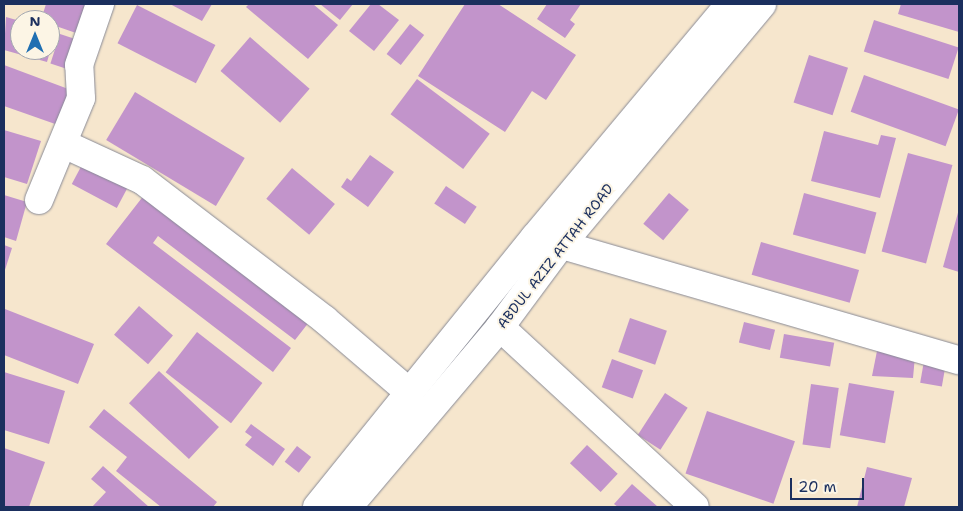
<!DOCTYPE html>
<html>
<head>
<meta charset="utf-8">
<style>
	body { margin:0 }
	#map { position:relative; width:963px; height:511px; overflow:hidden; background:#f6e6cd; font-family:"Shantell Sans",sans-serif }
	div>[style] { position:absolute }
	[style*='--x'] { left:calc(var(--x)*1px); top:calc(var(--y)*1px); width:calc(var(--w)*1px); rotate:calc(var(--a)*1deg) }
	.building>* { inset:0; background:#c294cb; transform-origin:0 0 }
	.roads { filter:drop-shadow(0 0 1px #888a96) drop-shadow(0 0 1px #888a96) }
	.minor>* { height:28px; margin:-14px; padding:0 14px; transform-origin:14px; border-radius:14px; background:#fff }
	.trunk>* { height:28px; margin:-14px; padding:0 14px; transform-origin:14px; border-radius:14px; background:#fff }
	span { translate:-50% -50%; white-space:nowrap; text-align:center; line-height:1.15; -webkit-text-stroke:4px #fcf5e5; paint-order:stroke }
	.street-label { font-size:14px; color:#1b2f5e }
	.frame { position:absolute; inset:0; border:5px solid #1b2f5e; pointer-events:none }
	.north { position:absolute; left:10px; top:10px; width:50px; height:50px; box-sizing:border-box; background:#fcf5e5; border:1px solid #a2a6af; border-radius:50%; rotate:0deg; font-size:14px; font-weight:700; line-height:20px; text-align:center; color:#1b2f5e }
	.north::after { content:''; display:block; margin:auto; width:18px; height:22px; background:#1f6fb2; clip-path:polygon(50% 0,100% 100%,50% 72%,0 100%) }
	.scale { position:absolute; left:790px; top:478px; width:74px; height:22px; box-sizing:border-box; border:2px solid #1b2f5e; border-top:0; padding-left:6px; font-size:15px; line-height:18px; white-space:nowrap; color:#1b2f5e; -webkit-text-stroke:4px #fcf5e5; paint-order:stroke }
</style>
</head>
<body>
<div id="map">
	<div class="building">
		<div style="clip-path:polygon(46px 4px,86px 4px,76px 33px,50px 24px,50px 20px,41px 20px)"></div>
		<div style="clip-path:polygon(170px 4px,212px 4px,202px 21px)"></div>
		<div style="clip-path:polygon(249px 4px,313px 4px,338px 25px,308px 59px,246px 7px)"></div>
		<div style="clip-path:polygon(320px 4px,353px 4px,340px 20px)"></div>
		<div style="clip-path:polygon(371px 4px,378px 4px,399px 20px,374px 51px,349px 31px)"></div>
		<div style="clip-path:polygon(465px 4px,498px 4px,576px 55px,546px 100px,532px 91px,505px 132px,418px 76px)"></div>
		<div style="clip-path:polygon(547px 4px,581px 4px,570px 20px,575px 24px,565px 38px,537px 19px)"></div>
		<div style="clip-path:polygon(901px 4px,959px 4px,959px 32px,898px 14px)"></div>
		<div style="left:137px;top:5px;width:88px;height:43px;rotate:27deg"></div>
		<div style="clip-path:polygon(6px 17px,20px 21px,20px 50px,50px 50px,50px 30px,56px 31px,47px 62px,4px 50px)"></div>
		<div style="left:874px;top:20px;width:89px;height:33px;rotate:18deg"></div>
		<div style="left:410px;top:24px;width:18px;height:38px;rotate:38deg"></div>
		<div style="left:60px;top:34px;width:16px;height:31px;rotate:18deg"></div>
		<div style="left:250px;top:37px;width:79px;height:45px;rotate:41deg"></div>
		<div style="left:809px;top:55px;width:41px;height:50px;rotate:18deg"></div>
		<div style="clip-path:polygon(4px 65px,71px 90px,58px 125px,4px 106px)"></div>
		<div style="left:864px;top:75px;width:101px;height:39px;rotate:20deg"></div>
		<div style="left:417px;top:79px;width:91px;height:44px;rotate:37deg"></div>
		<div style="left:135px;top:92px;width:128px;height:56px;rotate:31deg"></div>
		<div style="clip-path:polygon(4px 130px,41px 141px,27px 184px,4px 177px)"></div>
		<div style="clip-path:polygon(824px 131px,878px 145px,881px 135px,896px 138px,880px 198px,811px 181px)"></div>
		<div style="left:908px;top:153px;width:46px;height:102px;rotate:15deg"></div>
		<div style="clip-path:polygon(370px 155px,394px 172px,368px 207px,341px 187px,347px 178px,351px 181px)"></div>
		<div style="left:84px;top:161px;width:51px;height:26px;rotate:28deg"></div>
		<div style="left:292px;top:168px;width:56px;height:40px;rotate:40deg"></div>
		<div style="left:446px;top:186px;width:37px;height:21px;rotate:34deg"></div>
		<div style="clip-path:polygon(148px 190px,313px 317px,295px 340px,158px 236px,153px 243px,291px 348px,273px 372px,106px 244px)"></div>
		<div style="left:669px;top:193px;width:26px;height:40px;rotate:40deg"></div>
		<div style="left:804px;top:193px;width:75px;height:43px;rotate:15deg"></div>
		<div style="clip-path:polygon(4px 195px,27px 202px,16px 241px,4px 237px)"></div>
		<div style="clip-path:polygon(959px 209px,959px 272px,943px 267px)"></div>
		<div style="left:761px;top:242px;width:102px;height:34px;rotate:16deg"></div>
		<div style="clip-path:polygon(4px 245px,12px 248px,4px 273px)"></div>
		<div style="left:139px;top:306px;width:45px;height:38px;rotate:41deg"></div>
		<div style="clip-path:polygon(5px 309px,94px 344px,78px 384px,4px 355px)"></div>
		<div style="left:630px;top:318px;width:39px;height:36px;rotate:19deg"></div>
		<div style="left:744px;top:322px;width:32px;height:21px;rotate:14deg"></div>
		<div style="left:197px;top:332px;width:83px;height:51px;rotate:38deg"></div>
		<div style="left:784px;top:334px;width:51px;height:24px;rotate:10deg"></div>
		<div style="clip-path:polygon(877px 351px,915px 356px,913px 378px,872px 376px)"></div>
		<div style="left:612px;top:359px;width:33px;height:30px;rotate:20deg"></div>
		<div style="left:924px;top:361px;width:22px;height:22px;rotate:10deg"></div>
		<div style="left:159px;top:371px;width:82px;height:44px;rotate:43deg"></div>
		<div style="clip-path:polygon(4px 372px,65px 391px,49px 444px,4px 430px)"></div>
		<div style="left:849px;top:383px;width:46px;height:53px;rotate:10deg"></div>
		<div style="left:811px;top:384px;width:28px;height:61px;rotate:8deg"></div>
		<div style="left:665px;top:393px;width:27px;height:50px;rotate:33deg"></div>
		<div style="clip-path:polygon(104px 409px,217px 502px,213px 507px,161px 507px,116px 471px,127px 457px,89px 427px)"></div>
		<div style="left:707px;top:411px;width:93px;height:66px;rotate:19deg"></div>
		<div style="clip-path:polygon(251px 424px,285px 449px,273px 466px,245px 445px,252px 437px,245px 432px)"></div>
		<div style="left:587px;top:445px;width:42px;height:25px;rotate:43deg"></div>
		<div style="left:297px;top:446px;width:18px;height:20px;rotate:38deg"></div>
		<div style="clip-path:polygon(4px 448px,45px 462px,29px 507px,4px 507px)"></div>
		<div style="clip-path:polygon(103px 466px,149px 507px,92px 507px,106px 492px,91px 479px)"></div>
		<div style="clip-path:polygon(867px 467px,912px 478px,904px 507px,857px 507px)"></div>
		<div style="clip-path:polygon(632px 484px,658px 507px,618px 507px,614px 504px)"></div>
	</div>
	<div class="roads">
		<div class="minor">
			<div style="--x:64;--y:144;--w:86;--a:24.8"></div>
			<div style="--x:142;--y:180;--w:230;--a:37.4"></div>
			<div style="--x:325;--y:320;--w:111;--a:40.6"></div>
			<div style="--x:39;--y:200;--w:110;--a:-67.6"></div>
			<div style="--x:81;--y:98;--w:33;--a:-93"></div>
			<div style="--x:79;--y:65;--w:65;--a:-71"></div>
			<div style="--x:538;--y:238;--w:438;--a:16.2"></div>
			<div style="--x:500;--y:327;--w:265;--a:42.7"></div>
		</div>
		<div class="trunk">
			<div style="--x:317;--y:507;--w:347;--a:-51.1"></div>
			<div style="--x:535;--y:237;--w:304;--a:-50.1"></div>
			<div style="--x:348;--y:507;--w:236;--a:-49.8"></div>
			<div style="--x:500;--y:327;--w:101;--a:-53.5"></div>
			<div style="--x:560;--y:246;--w:315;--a:-50.1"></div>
		</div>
	</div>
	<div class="street-label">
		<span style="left:555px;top:256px;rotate:-52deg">ABDUL AZIZ ATTAH ROAD</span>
	</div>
	<div class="frame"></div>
	<div class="north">N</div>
	<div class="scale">20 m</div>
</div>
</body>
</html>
